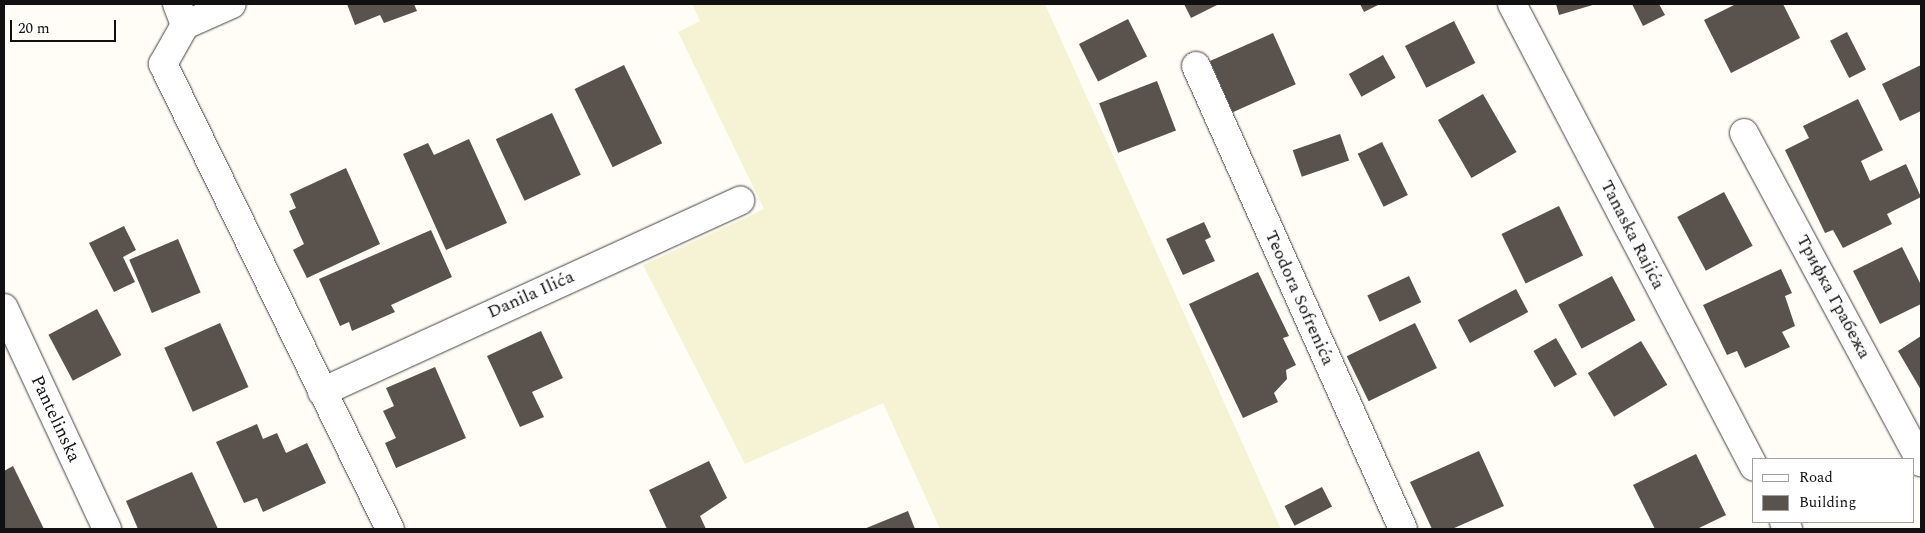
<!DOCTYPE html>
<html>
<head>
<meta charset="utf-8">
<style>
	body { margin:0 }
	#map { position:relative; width:1925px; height:533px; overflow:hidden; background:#fffdf5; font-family:Spectral,serif }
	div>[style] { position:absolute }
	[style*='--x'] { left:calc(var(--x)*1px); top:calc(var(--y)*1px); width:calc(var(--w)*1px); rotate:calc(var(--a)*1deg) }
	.farmland>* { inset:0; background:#f6f3d4 }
	.building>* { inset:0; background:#5a524d; transform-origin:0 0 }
	.roads { filter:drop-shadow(0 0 1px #444) drop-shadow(0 0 1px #444) }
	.minor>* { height:28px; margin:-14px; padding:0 14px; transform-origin:14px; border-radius:14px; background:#fff }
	span { translate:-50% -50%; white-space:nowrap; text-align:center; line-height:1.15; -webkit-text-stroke:5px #fff; paint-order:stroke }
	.street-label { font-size:18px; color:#111 }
	.frame { position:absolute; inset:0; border:5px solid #111; pointer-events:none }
	.legend { position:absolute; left:1752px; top:458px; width:162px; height:65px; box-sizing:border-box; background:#fff; border:1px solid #a0a0a0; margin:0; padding:6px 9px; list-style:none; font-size:15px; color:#111 }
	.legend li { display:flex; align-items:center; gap:10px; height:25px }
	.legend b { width:25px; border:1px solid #a0a0a0 }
	.scale { position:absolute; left:10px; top:20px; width:106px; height:22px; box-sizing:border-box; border:2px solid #111; border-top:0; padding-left:6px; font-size:15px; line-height:18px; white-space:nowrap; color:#111; -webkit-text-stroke:4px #fff; paint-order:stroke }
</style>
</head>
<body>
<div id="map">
	<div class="farmland">
		<div style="clip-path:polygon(692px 4px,1045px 4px,1281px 529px,940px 529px,883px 403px,745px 464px,643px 265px,764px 209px,678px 32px,700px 21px)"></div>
	</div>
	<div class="building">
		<div style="clip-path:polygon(347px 4px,414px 4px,417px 11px,384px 23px,380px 15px,355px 25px)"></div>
		<div style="clip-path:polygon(1184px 4px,1219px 4px,1191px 18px)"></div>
		<div style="clip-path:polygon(1360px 4px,1380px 4px,1364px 12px)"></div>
		<div style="clip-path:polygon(1556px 4px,1596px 4px,1559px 15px)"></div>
		<div style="clip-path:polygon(1632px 4px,1659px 4px,1665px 15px,1643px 26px)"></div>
		<div style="clip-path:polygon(1736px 4px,1783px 4px,1800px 38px,1731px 73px,1704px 20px)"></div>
		<div style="left:1128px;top:19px;width:42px;height:55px;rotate:63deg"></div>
		<div style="left:1454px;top:21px;width:47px;height:55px;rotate:63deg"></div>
		<div style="left:1847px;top:32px;width:42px;height:19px;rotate:63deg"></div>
		<div style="left:1273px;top:33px;width:56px;height:69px;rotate:66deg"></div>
		<div style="left:1383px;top:55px;width:26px;height:39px;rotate:61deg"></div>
		<div style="left:624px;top:65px;width:87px;height:55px;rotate:64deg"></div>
		<div style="clip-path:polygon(1921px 65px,1921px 111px,1900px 121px,1882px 84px)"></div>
		<div style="left:1157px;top:81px;width:53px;height:62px;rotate:69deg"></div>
		<div style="left:1483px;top:94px;width:67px;height:52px;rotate:60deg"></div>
		<div style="clip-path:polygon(1858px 99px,1883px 150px,1861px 161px,1870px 181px,1906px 164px,1921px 197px,1887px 214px,1892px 224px,1843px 248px,1833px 230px,1825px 233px,1785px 150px,1809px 138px,1803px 126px)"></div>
		<div style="left:552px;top:113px;width:68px;height:62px;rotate:65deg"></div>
		<div style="left:1340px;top:134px;width:28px;height:50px;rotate:71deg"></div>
		<div style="clip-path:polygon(469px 139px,507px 223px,446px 250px,403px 154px,428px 143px,434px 155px)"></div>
		<div style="left:1382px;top:142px;width:59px;height:27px;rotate:64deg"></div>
		<div style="clip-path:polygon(346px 168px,380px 244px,307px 278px,293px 250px,304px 244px,289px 211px,296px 208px,290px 194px)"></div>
		<div style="left:1724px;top:192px;width:61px;height:53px;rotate:62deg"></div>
		<div style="left:1559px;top:206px;width:55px;height:64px;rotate:64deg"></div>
		<div style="clip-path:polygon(1204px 222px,1211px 237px,1205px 240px,1215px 261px,1183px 275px,1166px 239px)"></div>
		<div style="clip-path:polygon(124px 226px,136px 250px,123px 257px,135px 282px,114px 292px,89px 243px)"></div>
		<div style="clip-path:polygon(431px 230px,452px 277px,391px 305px,395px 312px,352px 331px,349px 322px,340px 326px,319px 279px)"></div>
		<div style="left:178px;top:239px;width:58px;height:53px;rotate:67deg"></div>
		<div style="clip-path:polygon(1902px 247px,1921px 285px,1921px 304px,1880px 324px,1853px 271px)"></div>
		<div style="clip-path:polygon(1781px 269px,1792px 293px,1785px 296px,1795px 326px,1782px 332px,1790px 347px,1745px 368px,1737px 351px,1727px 355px,1703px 305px)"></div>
		<div style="clip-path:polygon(1258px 272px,1289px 336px,1283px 338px,1296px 365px,1286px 370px,1287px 379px,1274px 393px,1278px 402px,1243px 418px,1189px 304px)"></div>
		<div style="left:1409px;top:276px;width:29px;height:46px;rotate:65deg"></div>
		<div style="left:1612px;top:276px;width:50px;height:61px;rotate:62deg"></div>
		<div style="left:1516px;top:289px;width:26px;height:66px;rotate:62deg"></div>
		<div style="left:97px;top:309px;width:52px;height:55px;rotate:62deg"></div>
		<div style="left:220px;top:323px;width:70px;height:61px;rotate:66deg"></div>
		<div style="left:1415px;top:323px;width:50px;height:76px;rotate:64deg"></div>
		<div style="clip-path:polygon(541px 331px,563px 378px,532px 392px,544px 417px,520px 427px,487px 356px)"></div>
		<div style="clip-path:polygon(1921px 336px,1921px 390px,1898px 351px)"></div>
		<div style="left:1556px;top:338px;width:42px;height:26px;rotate:60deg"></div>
		<div style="left:1641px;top:341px;width:51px;height:62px;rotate:59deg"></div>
		<div style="clip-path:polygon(435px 367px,466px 438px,396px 468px,385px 443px,396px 438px,383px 411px,394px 406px,386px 388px)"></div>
		<div style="clip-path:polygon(257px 424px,263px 439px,277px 433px,286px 453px,307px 443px,326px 483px,263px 512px,257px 498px,244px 503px,216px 442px)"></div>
		<div style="clip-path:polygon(1479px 451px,1504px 506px,1452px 529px,1432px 529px,1410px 482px)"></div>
		<div style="clip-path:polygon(1696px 454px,1726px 515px,1697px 529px,1655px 529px,1633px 485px)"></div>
		<div style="clip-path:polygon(709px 461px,727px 498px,700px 516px,706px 529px,667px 529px,649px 490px)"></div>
		<div style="clip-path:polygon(13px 466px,44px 529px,4px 529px,4px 471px)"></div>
		<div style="clip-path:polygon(192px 472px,218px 529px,138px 529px,126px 501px)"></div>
		<div style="left:1322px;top:487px;width:22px;height:42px;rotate:63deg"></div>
		<div style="clip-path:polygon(908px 511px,915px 529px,864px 529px)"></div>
	</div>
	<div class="roads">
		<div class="minor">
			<div style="--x:177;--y:4;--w:22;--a:69"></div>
			<div style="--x:185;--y:25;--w:45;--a:119.4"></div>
			<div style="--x:163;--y:64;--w:517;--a:63.98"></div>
			<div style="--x:1512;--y:4;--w:522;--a:62.4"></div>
			<div style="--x:185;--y:25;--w:51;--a:-24.1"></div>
			<div style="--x:1196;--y:66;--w:507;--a:65.91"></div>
			<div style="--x:1744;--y:133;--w:374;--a:61.7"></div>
			<div style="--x:4;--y:308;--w:244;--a:65"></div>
			<div style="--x:322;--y:392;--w:460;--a:-24.6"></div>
			<div style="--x:1784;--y:522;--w:8;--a:60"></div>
		</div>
	</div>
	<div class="street-label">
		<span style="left:1632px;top:235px;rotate:63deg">Tanaska Rajića</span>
		<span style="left:531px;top:295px;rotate:-24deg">Danila Ilića</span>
		<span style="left:1833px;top:297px;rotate:62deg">Трифка Грабежа</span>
		<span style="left:1299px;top:298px;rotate:66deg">Teodora Sofrenića</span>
		<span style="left:55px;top:419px;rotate:65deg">Pantelinska</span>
	</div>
	<div class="frame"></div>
	<ul class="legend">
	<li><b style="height:6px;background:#fff"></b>Road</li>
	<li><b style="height:14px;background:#5a524d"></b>Building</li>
	</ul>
	<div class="scale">20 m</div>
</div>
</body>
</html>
